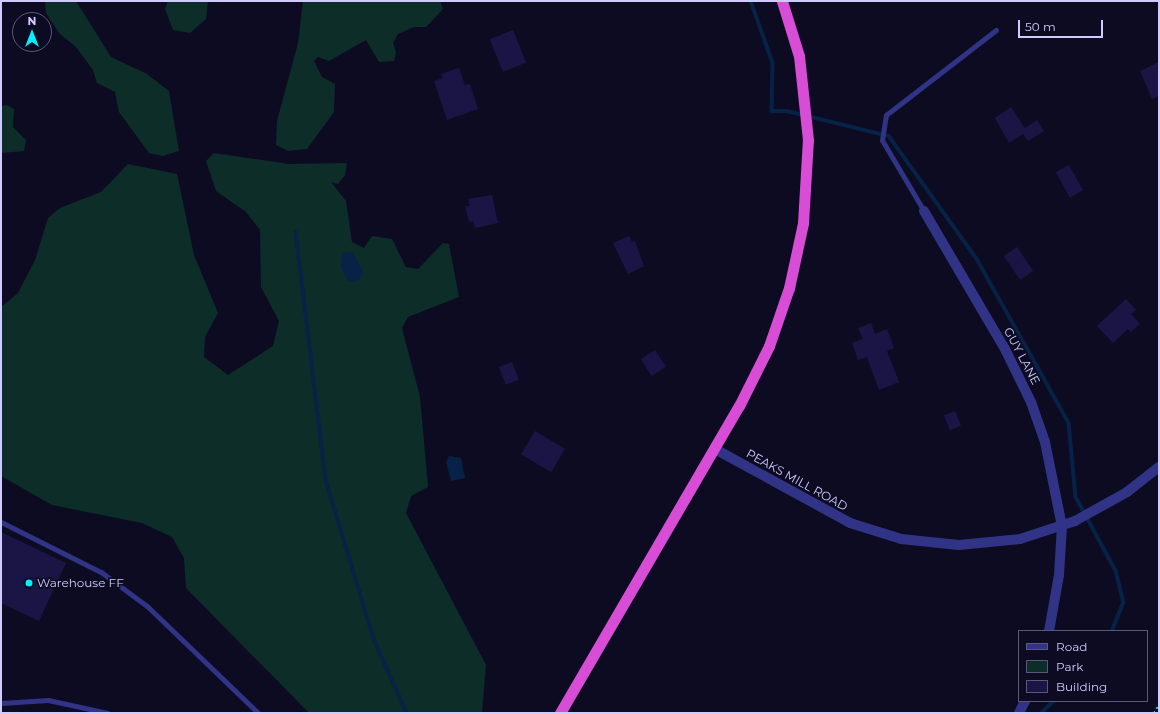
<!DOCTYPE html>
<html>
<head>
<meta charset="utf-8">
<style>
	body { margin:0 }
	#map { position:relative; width:1160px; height:714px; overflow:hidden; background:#0d0b22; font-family:Montserrat,sans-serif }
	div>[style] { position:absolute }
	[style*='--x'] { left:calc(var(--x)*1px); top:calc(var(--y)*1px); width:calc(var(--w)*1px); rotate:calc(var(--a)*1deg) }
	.green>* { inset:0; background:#0d2d29 }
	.water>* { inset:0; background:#062246 }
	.stream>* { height:3.5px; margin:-1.75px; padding:0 1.75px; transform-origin:1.75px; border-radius:1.75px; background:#062246 }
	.building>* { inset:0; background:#1b1545; transform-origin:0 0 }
	.path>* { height:2px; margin-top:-1px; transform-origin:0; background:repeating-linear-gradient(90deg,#21bea9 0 2px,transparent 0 5px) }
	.service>* { height:5px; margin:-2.5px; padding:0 2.5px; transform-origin:2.5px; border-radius:2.5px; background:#313486 }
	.minor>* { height:10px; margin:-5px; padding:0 5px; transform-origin:5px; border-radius:5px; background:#313486 }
	.tertiary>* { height:10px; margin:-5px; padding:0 5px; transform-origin:5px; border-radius:5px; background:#313486 }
	.trunk>* { height:11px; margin:-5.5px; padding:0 5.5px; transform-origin:5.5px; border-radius:5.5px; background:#d84dd6 }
	.dots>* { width:11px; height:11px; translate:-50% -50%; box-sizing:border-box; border:2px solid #0d0b22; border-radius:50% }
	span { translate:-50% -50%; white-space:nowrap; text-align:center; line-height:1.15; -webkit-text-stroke:3.5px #0d0b22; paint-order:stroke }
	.street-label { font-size:12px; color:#ceccff }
	.poi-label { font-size:12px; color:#ceccff }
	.left { translate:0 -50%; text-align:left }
	.frame { position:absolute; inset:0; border:2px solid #ceccff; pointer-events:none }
	.legend { position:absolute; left:1018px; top:630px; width:130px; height:72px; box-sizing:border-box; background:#0d0b22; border:1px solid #5a587a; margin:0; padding:5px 7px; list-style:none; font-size:12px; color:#ceccff }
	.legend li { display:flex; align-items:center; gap:8px; height:20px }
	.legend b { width:20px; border:1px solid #5a587a }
	.north { position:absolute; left:12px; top:12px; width:40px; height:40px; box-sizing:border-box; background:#0d0b22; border:1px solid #5a587a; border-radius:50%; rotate:0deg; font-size:11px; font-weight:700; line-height:16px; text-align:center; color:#ceccff }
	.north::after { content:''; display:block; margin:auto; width:14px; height:18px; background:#00f1f7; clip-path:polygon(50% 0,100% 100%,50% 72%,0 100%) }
	.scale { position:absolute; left:1018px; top:20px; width:85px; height:18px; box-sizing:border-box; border:2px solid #ceccff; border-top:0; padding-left:5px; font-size:12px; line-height:14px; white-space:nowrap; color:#ceccff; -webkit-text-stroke:3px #0d0b22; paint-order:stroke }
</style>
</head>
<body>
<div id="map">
	<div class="green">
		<div style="clip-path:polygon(45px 1px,76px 1px,111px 57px,147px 74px,169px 91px,179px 151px,163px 156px,149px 153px,119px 112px,115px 92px,97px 83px,93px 70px,76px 47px,59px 33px,46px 13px)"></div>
		<div style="clip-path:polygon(168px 1px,208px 1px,206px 19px,190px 33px,173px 30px,165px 9px)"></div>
		<div style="clip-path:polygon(303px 1px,440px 1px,443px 9px,426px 27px,414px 27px,398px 34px,393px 43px,396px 52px,394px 61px,379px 62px,366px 40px,329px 61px,318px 57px,314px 61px,322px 77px,335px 84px,334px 112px,307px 149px,288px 151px,276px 145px,277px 121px,298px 43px)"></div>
		<div style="clip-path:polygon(7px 105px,14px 109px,13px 127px,26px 140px,24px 151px,1px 153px,1px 106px)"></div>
		<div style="clip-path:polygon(214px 153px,289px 164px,347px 163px,345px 175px,338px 184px,331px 182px,346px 201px,352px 242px,364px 248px,372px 236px,392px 239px,406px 267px,418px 269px,443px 243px,449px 244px,459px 297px,408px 317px,402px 328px,420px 397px,428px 487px,411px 496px,406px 513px,486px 665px,482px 713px,309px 713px,186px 588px,184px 558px,172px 537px,142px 523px,52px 505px,1px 476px,1px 307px,18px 293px,35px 260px,48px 218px,60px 208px,101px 192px,128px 164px,177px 174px,194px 255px,218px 313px,205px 337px,204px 357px,228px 375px,273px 346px,279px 321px,261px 287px,260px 230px,246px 212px,216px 191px,206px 161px)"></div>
	</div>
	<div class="water">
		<div style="clip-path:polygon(345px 252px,353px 253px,363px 272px,360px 279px,354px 282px,348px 281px,341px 268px,342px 256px)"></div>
		<div style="clip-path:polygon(449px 456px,461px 458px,465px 478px,451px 481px,446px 462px)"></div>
	</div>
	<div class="stream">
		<div style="--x:751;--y:1;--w:66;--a:70.5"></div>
		<div style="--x:773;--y:63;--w:48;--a:91.2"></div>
		<div style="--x:772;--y:111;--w:15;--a:0"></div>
		<div style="--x:787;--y:111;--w:105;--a:13.8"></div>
		<div style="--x:889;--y:136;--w:151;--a:54.4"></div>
		<div style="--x:977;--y:259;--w:188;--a:60.7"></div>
		<div style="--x:1069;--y:423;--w:74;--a:84.6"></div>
		<div style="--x:1076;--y:497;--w:84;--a:61.6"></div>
		<div style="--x:1116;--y:571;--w:32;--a:76"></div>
		<div style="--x:1124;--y:602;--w:31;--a:112"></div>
		<div style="--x:296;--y:232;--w:250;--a:83.1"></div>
		<div style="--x:326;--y:480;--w:166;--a:73.2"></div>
		<div style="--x:374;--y:639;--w:81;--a:66"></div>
		<div style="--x:1041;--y:713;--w:18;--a:-43"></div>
	</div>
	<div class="building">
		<div style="left:513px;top:30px;width:35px;height:25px;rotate:68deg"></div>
		<div style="clip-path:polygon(1159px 62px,1159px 96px,1152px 99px,1140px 71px)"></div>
		<div style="clip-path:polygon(459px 68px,465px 85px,470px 84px,478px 109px,447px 120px,434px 81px,443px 78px,441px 74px)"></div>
		<div style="clip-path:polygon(1011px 107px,1025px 128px,1037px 120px,1044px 131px,1028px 141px,1023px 134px,1009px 143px,995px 118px)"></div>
		<div style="left:1069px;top:165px;width:29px;height:15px;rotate:61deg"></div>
		<div style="clip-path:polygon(492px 195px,498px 223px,475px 228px,473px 221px,469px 222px,465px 206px,470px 206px,468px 199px)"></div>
		<div style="clip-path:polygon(629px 236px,632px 242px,635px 241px,644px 266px,628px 274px,613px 243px)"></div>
		<div style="left:1017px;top:247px;width:29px;height:16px;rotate:56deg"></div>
		<div style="clip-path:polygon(1126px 299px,1136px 310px,1131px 314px,1140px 324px,1131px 332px,1128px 329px,1113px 343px,1097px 326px)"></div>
		<div style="clip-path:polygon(871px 323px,875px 334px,887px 329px,894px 348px,887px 351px,899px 382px,879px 390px,867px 357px,858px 360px,852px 343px,863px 339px,858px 328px)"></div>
		<div style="left:655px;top:350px;width:20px;height:17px;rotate:57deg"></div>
		<div style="left:512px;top:362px;width:19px;height:14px;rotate:69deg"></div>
		<div style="left:955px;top:411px;width:16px;height:12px;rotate:68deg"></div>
		<div style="left:535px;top:431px;width:35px;height:27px;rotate:31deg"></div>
		<div style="clip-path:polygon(1px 532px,66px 563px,39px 621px,1px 603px)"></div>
	</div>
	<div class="path">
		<div style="--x:1154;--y:713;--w:9;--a:-58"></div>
	</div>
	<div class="service">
		<div style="--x:924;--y:211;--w:82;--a:-120.6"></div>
		<div style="--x:882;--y:140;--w:25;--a:-81"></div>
		<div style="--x:886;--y:115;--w:139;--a:-37.7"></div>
		<div style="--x:1;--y:522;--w:112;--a:26.6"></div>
		<div style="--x:101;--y:572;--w:57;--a:36.5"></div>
		<div style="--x:147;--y:606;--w:154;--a:43.9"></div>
		<div style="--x:1;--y:703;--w:47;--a:-3.7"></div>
		<div style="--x:48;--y:700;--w:61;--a:12.2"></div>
	</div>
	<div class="minor">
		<div style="--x:924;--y:211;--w:160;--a:59.6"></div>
		<div style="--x:1005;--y:349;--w:59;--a:63.9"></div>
		<div style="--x:1031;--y:402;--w:42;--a:70.7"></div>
		<div style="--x:1045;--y:442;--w:86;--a:78.6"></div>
		<div style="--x:1062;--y:526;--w:49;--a:93.5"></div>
		<div style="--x:1059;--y:575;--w:57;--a:100.1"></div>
		<div style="--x:1019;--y:713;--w:13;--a:-63"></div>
	</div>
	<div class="tertiary">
		<div style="--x:715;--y:449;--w:154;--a:28.7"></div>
		<div style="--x:850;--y:523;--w:53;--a:17.4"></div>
		<div style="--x:901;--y:539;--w:58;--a:5.9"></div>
		<div style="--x:959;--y:545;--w:61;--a:-5.6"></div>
		<div style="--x:1020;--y:539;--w:58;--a:-18.1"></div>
		<div style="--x:1075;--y:521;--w:60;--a:-29.1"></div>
		<div style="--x:1127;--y:492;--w:41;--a:-38"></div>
	</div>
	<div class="trunk">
		<div style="--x:560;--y:713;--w:355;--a:-59.8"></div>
		<div style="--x:739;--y:406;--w:67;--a:-63.4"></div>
		<div style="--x:769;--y:346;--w:61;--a:-71"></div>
		<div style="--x:789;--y:288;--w:66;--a:-77.8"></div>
		<div style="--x:803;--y:223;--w:83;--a:-86.6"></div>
		<div style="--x:808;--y:140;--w:84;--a:-96.1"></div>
		<div style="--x:799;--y:56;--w:58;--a:-107.2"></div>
	</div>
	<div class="dots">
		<div style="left:29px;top:583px;background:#00f1f7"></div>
	</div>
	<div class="street-label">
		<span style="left:1022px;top:356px;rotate:62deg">GUY LANE</span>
		<span style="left:797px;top:480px;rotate:29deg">PEAKS MILL ROAD</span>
	</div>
	<div class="poi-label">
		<span class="left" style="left:37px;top:583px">Warehouse FF</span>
	</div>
	<div class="frame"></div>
	<ul class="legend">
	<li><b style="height:5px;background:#313486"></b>Road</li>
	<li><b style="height:11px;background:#0d2d29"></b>Park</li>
	<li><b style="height:11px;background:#1b1545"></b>Building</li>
	</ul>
	<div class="north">N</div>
	<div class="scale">50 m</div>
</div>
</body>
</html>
